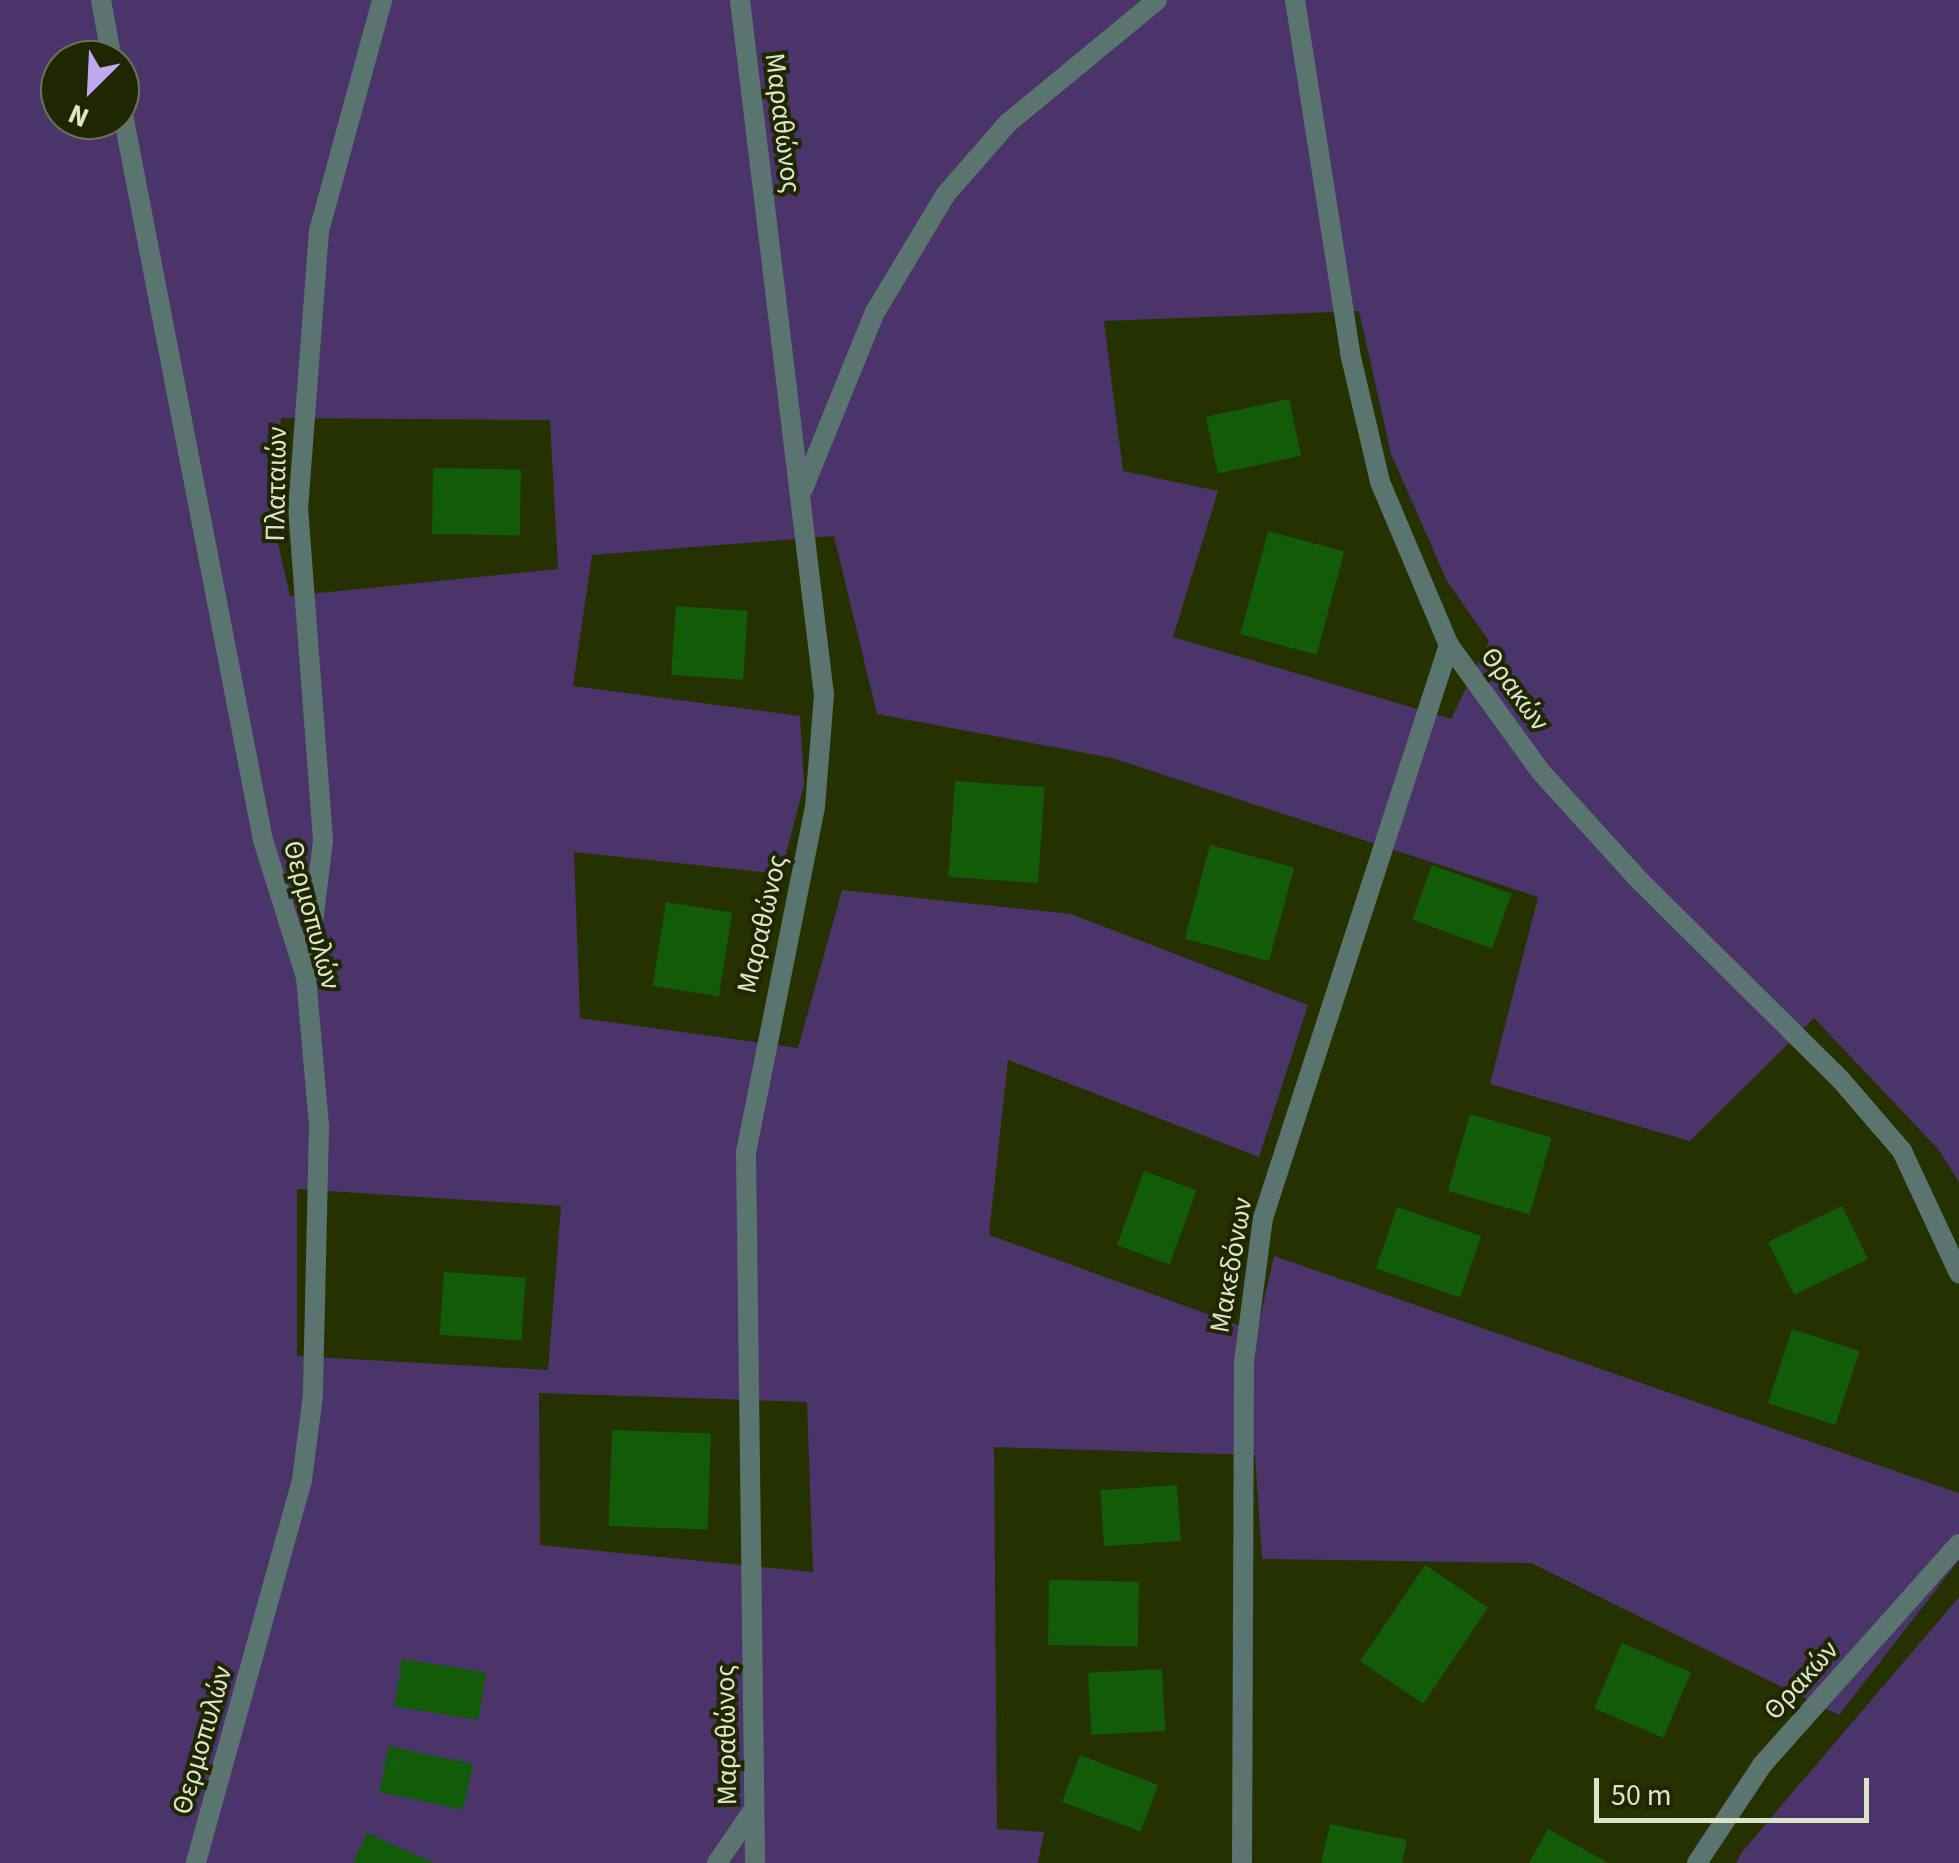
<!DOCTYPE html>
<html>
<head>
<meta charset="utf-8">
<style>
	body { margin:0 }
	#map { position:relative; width:1959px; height:1863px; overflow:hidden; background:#263100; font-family:"Source Sans 3",sans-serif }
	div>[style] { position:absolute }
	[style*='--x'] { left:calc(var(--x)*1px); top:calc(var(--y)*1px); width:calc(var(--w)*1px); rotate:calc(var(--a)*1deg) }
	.green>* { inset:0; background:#4b3469 }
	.building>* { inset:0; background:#125b09; transform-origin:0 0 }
	.minor>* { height:20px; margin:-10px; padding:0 10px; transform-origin:10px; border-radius:10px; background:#5a7570 }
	span { translate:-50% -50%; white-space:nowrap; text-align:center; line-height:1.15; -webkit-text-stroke:8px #1e2602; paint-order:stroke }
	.street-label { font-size:28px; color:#dce4ca }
	.north { position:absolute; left:40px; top:40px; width:100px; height:100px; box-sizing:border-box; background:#1e2602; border:2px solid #6a7252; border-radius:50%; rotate:204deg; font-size:28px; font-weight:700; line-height:40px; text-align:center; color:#dce4ca }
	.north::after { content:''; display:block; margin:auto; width:35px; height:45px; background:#c4a7f1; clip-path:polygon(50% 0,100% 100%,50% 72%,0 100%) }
	.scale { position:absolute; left:1594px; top:1778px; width:275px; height:45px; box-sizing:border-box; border:5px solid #dce4ca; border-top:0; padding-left:12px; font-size:30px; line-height:35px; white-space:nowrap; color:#dce4ca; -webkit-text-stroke:8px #1e2602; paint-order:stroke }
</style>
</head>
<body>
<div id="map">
	<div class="green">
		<div style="clip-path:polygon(evenodd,0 0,1959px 0,1959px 1182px,1938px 1149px,1814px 1018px,1690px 1141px,1490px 1084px,1538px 897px,1112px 758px,877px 714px,834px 536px,592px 555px,573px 686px,800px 716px,804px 785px,781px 874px,574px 852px,580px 1018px,798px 1048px,842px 890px,1071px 914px,1308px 1005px,1259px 1157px,1008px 1060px,989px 1235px,1257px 1332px,1274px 1256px,1959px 1493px,1959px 1560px,1839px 1715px,1531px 1563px,1262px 1559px,1255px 1455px,994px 1447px,997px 1829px,1044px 1832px,1038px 1863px,0 1863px,0 0,60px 60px,120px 60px,120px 120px,60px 120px,60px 60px,0 0,1359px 311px,1391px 454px,1447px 581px,1489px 641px,1451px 719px,1173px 637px,1218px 491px,1123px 471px,1104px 321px,1359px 311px,0 0,281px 418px,550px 420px,558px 569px,290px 596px,272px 516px,281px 418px,0 0,297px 1189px,561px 1206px,548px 1370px,297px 1356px,297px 1189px,0 0,539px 1393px,807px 1402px,813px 1572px,540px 1545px,539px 1393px)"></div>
		<div style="clip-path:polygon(1959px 1597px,1959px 1863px,1736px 1863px,1741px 1853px)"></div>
	</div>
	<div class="building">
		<div style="left:1289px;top:399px;width:58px;height:85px;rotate:78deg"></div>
		<div style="left:433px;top:468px;width:88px;height:66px;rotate:1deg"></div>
		<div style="left:1268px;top:531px;width:79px;height:107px;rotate:15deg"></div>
		<div style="left:676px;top:606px;width:72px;height:69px;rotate:4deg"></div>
		<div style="left:955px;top:781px;width:90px;height:96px;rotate:4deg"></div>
		<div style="left:1210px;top:845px;width:87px;height:97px;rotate:15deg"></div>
		<div style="left:1432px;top:865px;width:85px;height:58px;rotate:20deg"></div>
		<div style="left:666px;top:902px;width:67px;height:85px;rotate:9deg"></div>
		<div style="left:1470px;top:1114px;width:85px;height:80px;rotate:16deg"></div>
		<div style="left:1144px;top:1171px;width:56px;height:79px;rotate:20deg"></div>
		<div style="left:1842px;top:1206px;width:59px;height:82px;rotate:64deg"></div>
		<div style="left:1397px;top:1207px;width:89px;height:65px;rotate:19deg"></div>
		<div style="left:444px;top:1272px;width:82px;height:63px;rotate:4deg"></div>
		<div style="left:1792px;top:1329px;width:71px;height:78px;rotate:18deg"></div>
		<div style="left:612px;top:1430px;width:99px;height:96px;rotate:2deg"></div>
		<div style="left:1177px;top:1485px;width:56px;height:77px;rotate:86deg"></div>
		<div style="left:1425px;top:1565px;width:76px;height:116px;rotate:34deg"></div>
		<div style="left:1049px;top:1580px;width:90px;height:65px;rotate:1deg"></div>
		<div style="left:1622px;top:1643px;width:75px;height:71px;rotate:23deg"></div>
		<div style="left:402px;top:1659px;width:85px;height:48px;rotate:9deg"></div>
		<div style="left:1162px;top:1669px;width:62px;height:74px;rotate:87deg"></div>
		<div style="left:389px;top:1746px;width:86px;height:47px;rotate:12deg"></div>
		<div style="left:1080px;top:1755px;width:84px;height:50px;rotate:21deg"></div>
		<div style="clip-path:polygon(1330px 1824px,1407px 1840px,1402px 1863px,1321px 1863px)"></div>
		<div style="clip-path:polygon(1548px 1829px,1608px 1863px,1529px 1863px)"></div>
		<div style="clip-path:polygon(367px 1833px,434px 1863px,353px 1863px)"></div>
	</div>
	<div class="minor">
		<div style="--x:101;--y:0;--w:61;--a:79.6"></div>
		<div style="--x:740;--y:0;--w:700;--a:83.11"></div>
		<div style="--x:824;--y:695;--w:112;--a:94.6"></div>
		<div style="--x:815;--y:807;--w:352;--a:101.3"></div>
		<div style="--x:746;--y:1152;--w:711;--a:89.27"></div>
		<div style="--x:1295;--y:0;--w:357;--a:81.1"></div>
		<div style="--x:1350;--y:353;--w:132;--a:76.9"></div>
		<div style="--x:1380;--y:482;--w:177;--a:67.1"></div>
		<div style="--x:1449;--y:645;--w:157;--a:54.1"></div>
		<div style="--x:1541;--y:772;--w:147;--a:47.8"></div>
		<div style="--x:1640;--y:881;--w:283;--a:44.7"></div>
		<div style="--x:1841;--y:1080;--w:94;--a:49.3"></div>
		<div style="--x:1902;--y:1151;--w:135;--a:65"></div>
		<div style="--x:120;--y:99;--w:755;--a:79.08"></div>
		<div style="--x:263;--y:840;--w:144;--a:72.6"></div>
		<div style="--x:306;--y:977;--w:150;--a:85"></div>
		<div style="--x:319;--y:1126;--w:269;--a:91.3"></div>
		<div style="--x:313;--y:1395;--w:86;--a:97.4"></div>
		<div style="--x:302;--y:1480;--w:397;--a:105.5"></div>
		<div style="--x:803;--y:489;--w:191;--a:-67.9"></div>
		<div style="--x:875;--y:312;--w:138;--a:-59"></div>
		<div style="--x:946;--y:194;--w:94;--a:-48.9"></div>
		<div style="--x:1008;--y:123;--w:193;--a:-39.5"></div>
		<div style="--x:307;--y:971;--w:132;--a:-83"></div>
		<div style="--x:323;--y:840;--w:331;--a:-94.3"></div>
		<div style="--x:298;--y:510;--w:280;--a:-85.7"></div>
		<div style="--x:319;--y:231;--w:239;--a:-74.7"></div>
		<div style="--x:717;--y:1863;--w:65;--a:-55.6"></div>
		<div style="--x:1242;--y:1863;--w:501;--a:-89.77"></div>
		<div style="--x:1244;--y:1362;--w:145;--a:-82.5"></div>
		<div style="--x:1263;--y:1218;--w:602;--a:-72.02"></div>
		<div style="--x:1697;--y:1863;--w:118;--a:-56.4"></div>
		<div style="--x:1762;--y:1765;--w:296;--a:-48.3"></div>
	</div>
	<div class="street-label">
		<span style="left:783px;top:123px;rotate:83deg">Μαραθώνος</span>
		<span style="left:276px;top:484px;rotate:-89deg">Πλαταιών</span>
		<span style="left:1515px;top:689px;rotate:54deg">Θρακών</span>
		<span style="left:312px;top:915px;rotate:75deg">Θερμοπυλών</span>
		<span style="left:762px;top:924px;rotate:-77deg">Μαραθώνος</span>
		<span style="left:1231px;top:1265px;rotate:-80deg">Μακεδόνων</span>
		<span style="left:1801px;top:1680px;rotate:-48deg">Θρακών</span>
		<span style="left:726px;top:1735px;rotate:-91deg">Μαραθώνος</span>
		<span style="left:202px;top:1740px;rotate:-74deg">Θερμοπυλών</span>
	</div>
	<div class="north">N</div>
	<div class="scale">50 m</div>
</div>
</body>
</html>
